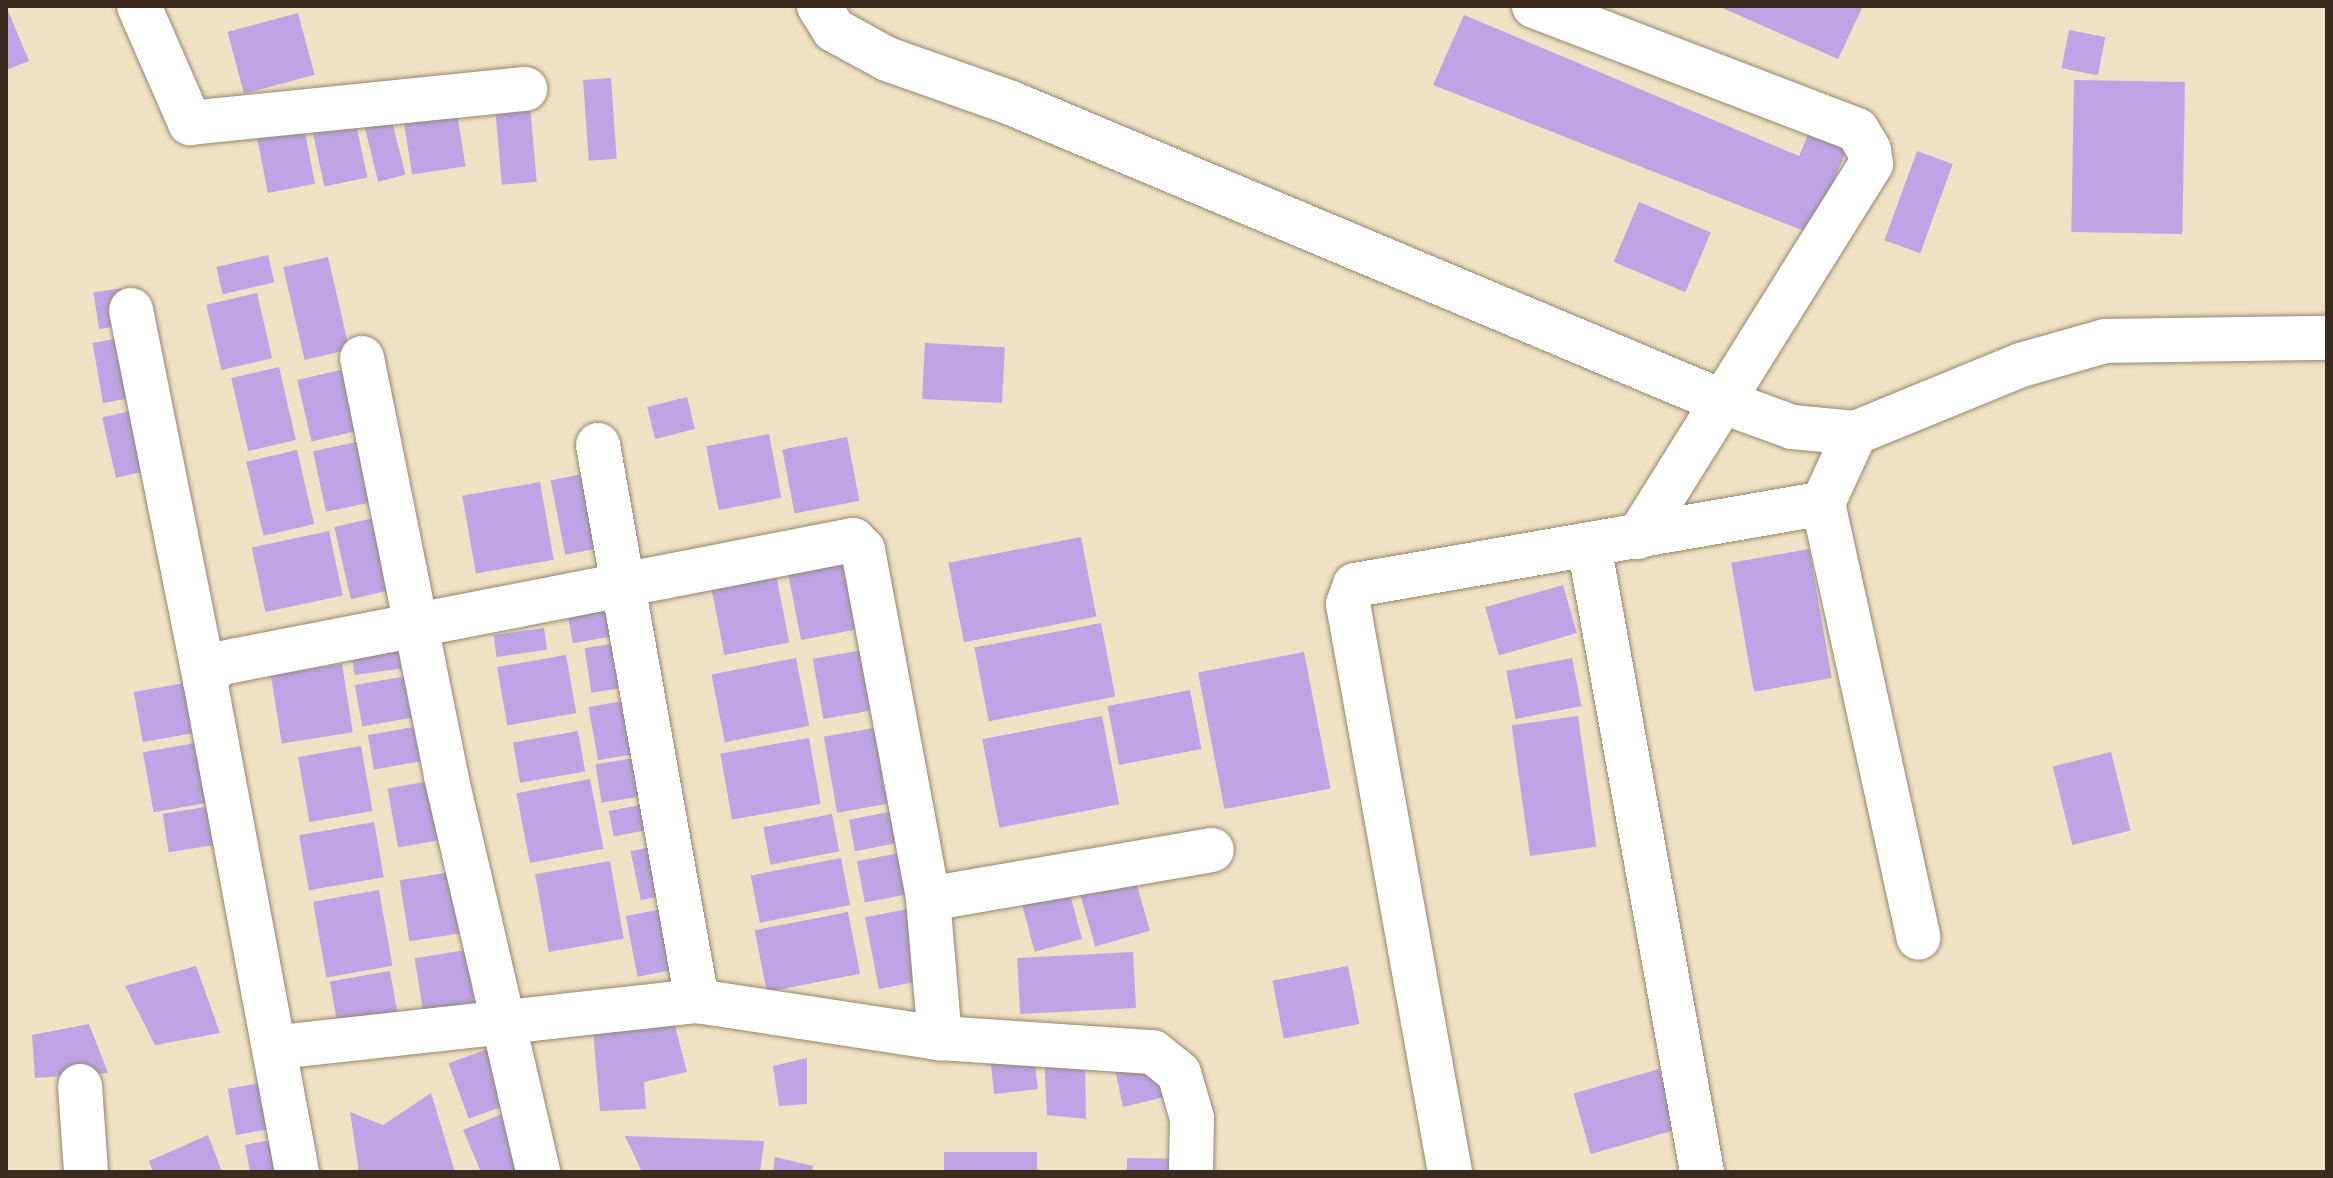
<!DOCTYPE html>
<html>
<head>
<meta charset="utf-8">
<style>
	body { margin:0 }
	#map { position:relative; width:2333px; height:1178px; overflow:hidden; background:#efe1c3; font-family:"Balsamiq Sans",sans-serif }
	div>[style] { position:absolute }
	[style*='--x'] { left:calc(var(--x)*1px); top:calc(var(--y)*1px); width:calc(var(--w)*1px); rotate:calc(var(--a)*1deg) }
	.building>* { inset:0; background:#bda4e5; transform-origin:0 0 }
	.roads { filter:drop-shadow(0 0 2px #958670) drop-shadow(0 0 2px #958670) }
	.minor>* { height:44px; margin:-22px; padding:0 22px; transform-origin:22px; border-radius:22px; background:#fff }
	span { translate:-50% -50%; white-space:nowrap; text-align:center; line-height:1.15; -webkit-text-stroke:7px #f6f6f2; paint-order:stroke }
	.frame { position:absolute; inset:0; border:8px solid #3b2a1e; pointer-events:none }
</style>
</head>
<body>
<div id="map">
	<div class="building">
		<div style="clip-path:polygon(6px 6px,29px 61px,6px 70px)"></div>
		<div style="clip-path:polygon(1718px 6px,1863px 6px,1838px 59px)"></div>
		<div style="left:298px;top:13px;width:64px;height:73px;rotate:75deg"></div>
		<div style="clip-path:polygon(1464px 15px,1799px 156px,1811px 128px,1849px 144px,1812px 234px,1433px 85px)"></div>
		<div style="left:2069px;top:30px;width:37px;height:39px;rotate:11deg"></div>
		<div style="left:611px;top:78px;width:81px;height:28px;rotate:86deg"></div>
		<div style="left:2074px;top:80px;width:111px;height:152px;rotate:1deg"></div>
		<div style="left:529px;top:94px;width:88px;height:35px;rotate:85deg"></div>
		<div style="left:455px;top:100px;width:67px;height:54px;rotate:81deg"></div>
		<div style="left:352px;top:105px;width:74px;height:44px;rotate:78deg"></div>
		<div style="left:388px;top:105px;width:72px;height:28px;rotate:76deg"></div>
		<div style="left:302px;top:117px;width:68px;height:48px;rotate:79deg"></div>
		<div style="left:1917px;top:151px;width:38px;height:95px;rotate:20deg"></div>
		<div style="left:1639px;top:202px;width:78px;height:65px;rotate:23deg"></div>
		<div style="left:268px;top:255px;width:28px;height:53px;rotate:77deg"></div>
		<div style="left:328px;top:257px;width:95px;height:46px;rotate:77deg"></div>
		<div style="left:122px;top:288px;width:37px;height:29px;rotate:81deg"></div>
		<div style="left:257px;top:293px;width:67px;height:52px;rotate:77deg"></div>
		<div style="left:126px;top:337px;width:61px;height:34px;rotate:80deg"></div>
		<div style="left:925px;top:343px;width:80px;height:56px;rotate:3deg"></div>
		<div style="left:279px;top:367px;width:75px;height:49px;rotate:77deg"></div>
		<div style="left:345px;top:369px;width:63px;height:49px;rotate:77deg"></div>
		<div style="left:687px;top:397px;width:33px;height:41px;rotate:76deg"></div>
		<div style="left:143px;top:408px;width:62px;height:42px;rotate:77deg"></div>
		<div style="left:769px;top:434px;width:65px;height:64px;rotate:79deg"></div>
		<div style="left:847px;top:437px;width:65px;height:66px;rotate:79deg"></div>
		<div style="left:361px;top:441px;width:62px;height:49px;rotate:78deg"></div>
		<div style="left:297px;top:450px;width:76px;height:52px;rotate:77deg"></div>
		<div style="left:588px;top:473px;width:76px;height:38px;rotate:79deg"></div>
		<div style="left:540px;top:482px;width:79px;height:79px;rotate:80deg"></div>
		<div style="left:382px;top:516px;width:74px;height:49px;rotate:77deg"></div>
		<div style="left:329px;top:531px;width:66px;height:79px;rotate:78deg"></div>
		<div style="left:1081px;top:537px;width:81px;height:135px;rotate:79deg"></div>
		<div style="left:850px;top:546px;width:83px;height:66px;rotate:79deg"></div>
		<div style="left:1809px;top:549px;width:131px;height:79px;rotate:80deg"></div>
		<div style="left:773px;top:559px;width:85px;height:66px;rotate:79deg"></div>
		<div style="left:1563px;top:585px;width:50px;height:81px;rotate:74deg"></div>
		<div style="left:610px;top:595px;width:41px;height:45px;rotate:80deg"></div>
		<div style="left:1101px;top:623px;width:75px;height:129px;rotate:79deg"></div>
		<div style="left:544px;top:628px;width:22px;height:51px;rotate:82deg"></div>
		<div style="left:410px;top:638px;width:29px;height:60px;rotate:82deg"></div>
		<div style="left:624px;top:642px;width:45px;height:40px;rotate:81deg"></div>
		<div style="left:863px;top:650px;width:61px;height:51px;rotate:80deg"></div>
		<div style="left:1304px;top:652px;width:139px;height:108px;rotate:79deg"></div>
		<div style="left:566px;top:655px;width:59px;height:70px;rotate:80deg"></div>
		<div style="left:796px;top:658px;width:69px;height:86px;rotate:79deg"></div>
		<div style="left:1572px;top:658px;width:49px;height:67px;rotate:79deg"></div>
		<div style="left:342px;top:664px;width:69px;height:72px;rotate:81deg"></div>
		<div style="left:412px;top:675px;width:42px;height:58px;rotate:80deg"></div>
		<div style="left:190px;top:682px;width:51px;height:57px;rotate:80deg"></div>
		<div style="left:1190px;top:690px;width:60px;height:84px;rotate:79deg"></div>
		<div style="left:629px;top:700px;width:54px;height:41px;rotate:80deg"></div>
		<div style="left:1102px;top:716px;width:90px;height:122px;rotate:79deg"></div>
		<div style="left:1578px;top:716px;width:132px;height:67px;rotate:82deg"></div>
		<div style="left:425px;top:725px;width:35px;height:58px;rotate:80deg"></div>
		<div style="left:874px;top:728px;width:77px;height:51px;rotate:80deg"></div>
		<div style="left:578px;top:731px;width:41px;height:66px;rotate:80deg"></div>
		<div style="left:809px;top:738px;width:67px;height:90px;rotate:80deg"></div>
		<div style="left:207px;top:741px;width:61px;height:65px;rotate:80deg"></div>
		<div style="left:361px;top:746px;width:66px;height:64px;rotate:80deg"></div>
		<div style="left:2111px;top:752px;width:81px;height:60px;rotate:76deg"></div>
		<div style="left:641px;top:757px;width:39px;height:46px;rotate:81deg"></div>
		<div style="left:590px;top:779px;width:71px;height:75px;rotate:79deg"></div>
		<div style="left:430px;top:781px;width:60px;height:43px;rotate:80deg"></div>
		<div style="left:650px;top:803px;width:26px;height:42px;rotate:79deg"></div>
		<div style="left:218px;top:805px;width:39px;height:56px;rotate:81deg"></div>
		<div style="left:899px;top:810px;width:32px;height:51px;rotate:79deg"></div>
		<div style="left:832px;top:814px;width:38px;height:70px;rotate:79deg"></div>
		<div style="left:374px;top:822px;width:56px;height:76px;rotate:80deg"></div>
		<div style="left:651px;top:847px;width:50px;height:21px;rotate:78deg"></div>
		<div style="left:904px;top:852px;width:42px;height:48px;rotate:79deg"></div>
		<div style="left:841px;top:858px;width:48px;height:92px;rotate:79deg"></div>
		<div style="left:610px;top:861px;width:79px;height:76px;rotate:80deg"></div>
		<div style="left:451px;top:872px;width:62px;height:52px;rotate:81deg"></div>
		<div style="left:1134px;top:875px;width:58px;height:57px;rotate:74deg"></div>
		<div style="left:1067px;top:883px;width:58px;height:49px;rotate:75deg"></div>
		<div style="left:379px;top:890px;width:77px;height:67px;rotate:80deg"></div>
		<div style="left:918px;top:907px;width:73px;height:54px;rotate:79deg"></div>
		<div style="left:667px;top:908px;width:62px;height:42px;rotate:79deg"></div>
		<div style="left:848px;top:912px;width:63px;height:95px;rotate:79deg"></div>
		<div style="left:466px;top:950px;width:57px;height:52px;rotate:81deg"></div>
		<div style="left:1133px;top:952px;width:56px;height:116px;rotate:87deg"></div>
		<div style="clip-path:polygon(196px 966px,220px 1033px,155px 1045px,125px 986px)"></div>
		<div style="left:1348px;top:966px;width:59px;height:77px;rotate:79deg"></div>
		<div style="left:390px;top:971px;width:45px;height:61px;rotate:80deg"></div>
		<div style="clip-path:polygon(674px 1022px,687px 1072px,644px 1082px,646px 1109px,600px 1111px,593px 1031px)"></div>
		<div style="clip-path:polygon(89px 1024px,108px 1073px,35px 1078px,32px 1035px)"></div>
		<div style="left:488px;top:1049px;width:59px;height:42px;rotate:70deg"></div>
		<div style="clip-path:polygon(1044px 1053px,1085px 1063px,1086px 1119px,1047px 1115px)"></div>
		<div style="clip-path:polygon(990px 1054px,1034px 1058px,1038px 1089px,994px 1094px)"></div>
		<div style="clip-path:polygon(807px 1058px,807px 1104px,779px 1106px,773px 1066px)"></div>
		<div style="clip-path:polygon(1115px 1069px,1163px 1072px,1173px 1095px,1123px 1107px)"></div>
		<div style="left:1659px;top:1069px;width:63px;height:89px;rotate:74deg"></div>
		<div style="left:277px;top:1080px;width:47px;height:50px;rotate:80deg"></div>
		<div style="clip-path:polygon(431px 1093px,455px 1172px,359px 1172px,350px 1112px,383px 1125px)"></div>
		<div style="clip-path:polygon(512px 1110px,527px 1172px,481px 1172px,463px 1130px)"></div>
		<div style="clip-path:polygon(208px 1135px,222px 1172px,153px 1172px,149px 1161px)"></div>
		<div style="clip-path:polygon(625px 1136px,764px 1141px,760px 1172px,642px 1172px)"></div>
		<div style="clip-path:polygon(286px 1137px,292px 1172px,250px 1172px,245px 1145px)"></div>
		<div style="left:1037px;top:1152px;width:20px;height:93px;rotate:90deg"></div>
		<div style="clip-path:polygon(775px 1157px,813px 1166px,812px 1172px,773px 1172px)"></div>
		<div style="left:1127px;top:1158px;width:62px;height:14px;rotate:1deg"></div>
	</div>
	<div class="roads">
		<div class="minor">
			<div style="--x:139;--y:6;--w:128;--a:66.4"></div>
			<div style="--x:190;--y:123;--w:337;--a:-5.8"></div>
			<div style="--x:819;--y:6;--w:28;--a:58"></div>
			<div style="--x:834;--y:30;--w:60;--a:28.7"></div>
			<div style="--x:887;--y:59;--w:132;--a:19.5"></div>
			<div style="--x:1011;--y:103;--w:770;--a:22.77"></div>
			<div style="--x:1721;--y:401;--w:76;--a:20.1"></div>
			<div style="--x:1792;--y:427;--w:63;--a:5.4"></div>
			<div style="--x:1534;--y:6;--w:346;--a:21"></div>
			<div style="--x:1857;--y:130;--w:23;--a:59"></div>
			<div style="--x:1869;--y:150;--w:14;--a:82"></div>
			<div style="--x:1871;--y:164;--w:440;--a:122"></div>
			<div style="--x:131;--y:310;--w:378;--a:78.7"></div>
			<div style="--x:362;--y:358;--w:426;--a:78.6"></div>
			<div style="--x:446;--y:776;--w:407;--a:76.9"></div>
			<div style="--x:598;--y:445;--w:565;--a:79.9"></div>
			<div style="--x:1823;--y:503;--w:445;--a:77.6"></div>
			<div style="--x:1589;--y:545;--w:637;--a:79.78"></div>
			<div style="--x:928;--y:899;--w:288;--a:-9.8"></div>
			<div style="--x:279;--y:1047;--w:421;--a:-6.3"></div>
			<div style="--x:697;--y:1001;--w:246;--a:8.7"></div>
			<div style="--x:940;--y:1038;--w:213;--a:3.8"></div>
			<div style="--x:1153;--y:1052;--w:33;--a:39"></div>
			<div style="--x:1179;--y:1073;--w:47;--a:73.9"></div>
			<div style="--x:1192;--y:1118;--w:54;--a:91.1"></div>
			<div style="--x:80;--y:1086;--w:86;--a:86"></div>
			<div style="--x:297;--y:1172;--w:500;--a:-100.6"></div>
			<div style="--x:205;--y:681;--w:21;--a:-53"></div>
			<div style="--x:218;--y:664;--w:19;--a:-12"></div>
			<div style="--x:237;--y:660;--w:628;--a:-11.02"></div>
			<div style="--x:853;--y:540;--w:14;--a:45"></div>
			<div style="--x:863;--y:550;--w:355;--a:79.4"></div>
			<div style="--x:928;--y:899;--w:140;--a:85.1"></div>
			<div style="--x:1450;--y:1172;--w:577;--a:-100.18"></div>
			<div style="--x:1348;--y:604;--w:20;--a:-70"></div>
			<div style="--x:1355;--y:585;--w:475;--a:-9.9"></div>
			<div style="--x:1823;--y:503;--w:77;--a:-65.4"></div>
			<div style="--x:1855;--y:433;--w:179;--a:-22.3"></div>
			<div style="--x:2021;--y:365;--w:87;--a:-15.9"></div>
			<div style="--x:2105;--y:341;--w:222;--a:-0.8"></div>
		</div>
	</div>
	<div class="frame"></div>
</div>
</body>
</html>
